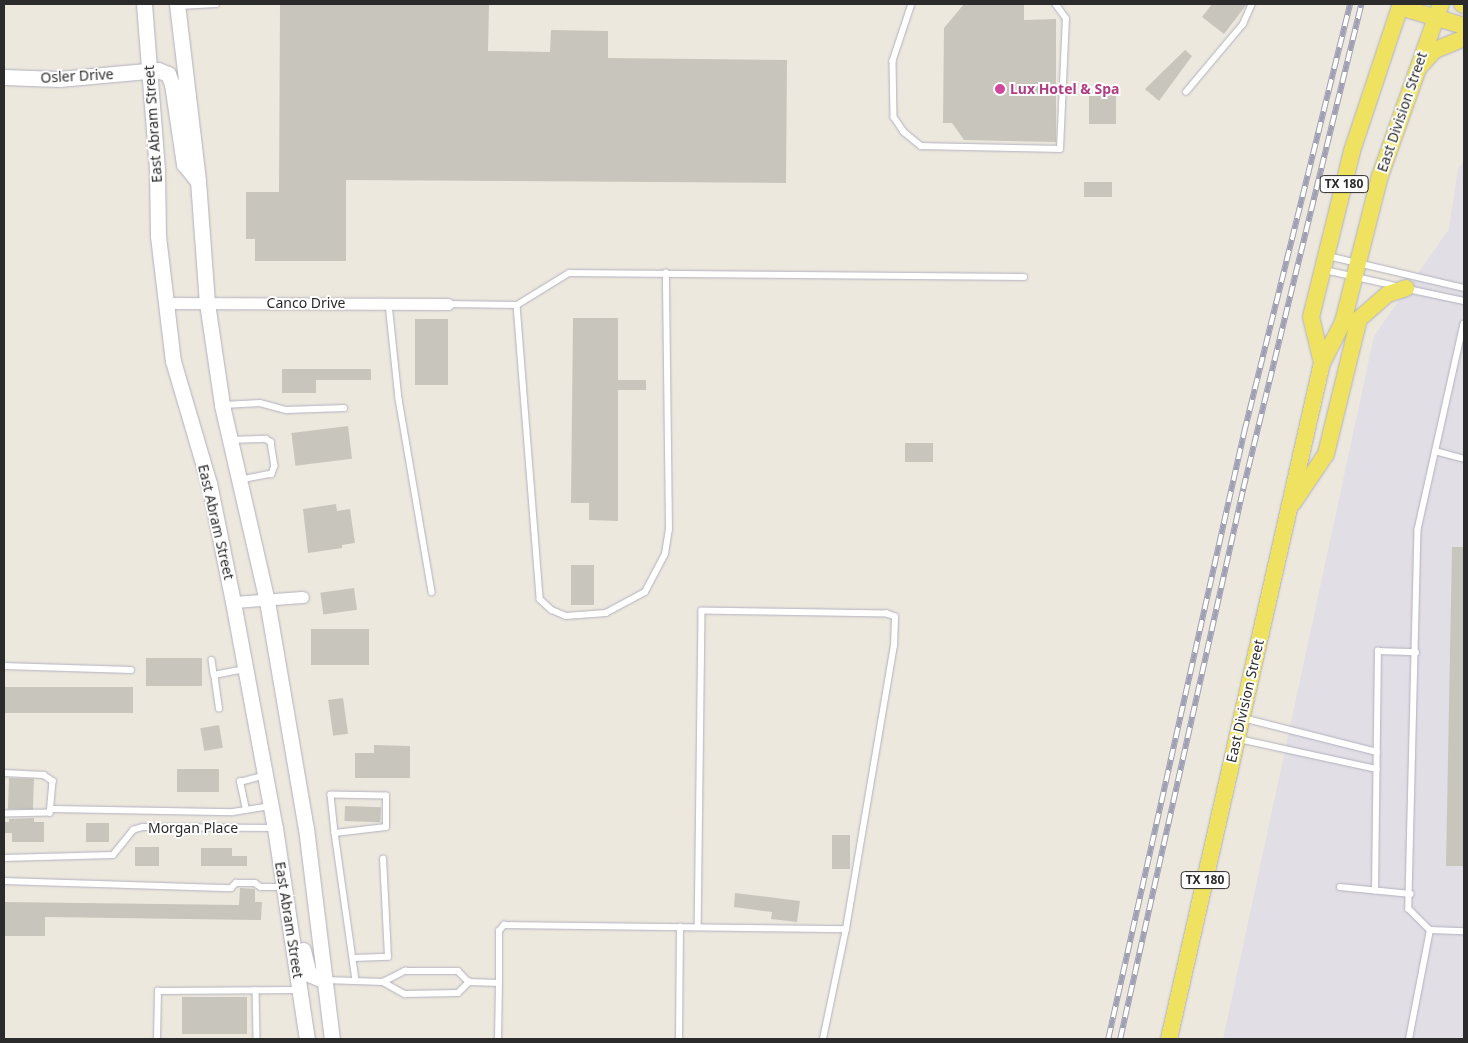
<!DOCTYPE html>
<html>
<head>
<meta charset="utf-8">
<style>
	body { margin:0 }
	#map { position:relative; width:1468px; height:1043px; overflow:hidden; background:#ede8de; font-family:"Noto Sans",sans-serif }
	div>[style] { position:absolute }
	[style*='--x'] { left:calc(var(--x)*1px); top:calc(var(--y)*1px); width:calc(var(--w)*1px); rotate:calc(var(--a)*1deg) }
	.industrial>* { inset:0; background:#e1dee5 }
	.building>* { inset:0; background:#c8c5bd; transform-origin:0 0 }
	.roads { filter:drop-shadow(0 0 1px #b1b1be) drop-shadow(0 0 1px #b1b1be) }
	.lane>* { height:5.5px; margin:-2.75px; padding:0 2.75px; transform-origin:2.75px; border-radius:2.75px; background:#fff }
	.street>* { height:11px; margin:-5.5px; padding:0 5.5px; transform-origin:5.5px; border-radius:5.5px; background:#fff }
	.secondary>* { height:15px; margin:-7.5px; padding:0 7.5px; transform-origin:7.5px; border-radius:7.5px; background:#fff }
	.primary>* { height:16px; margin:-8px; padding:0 8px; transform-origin:8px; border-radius:8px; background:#efe261 }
	.rail>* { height:5.5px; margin-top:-2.75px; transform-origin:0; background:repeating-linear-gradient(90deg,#fff 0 11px,#a0a0b5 0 22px); box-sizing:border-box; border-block:1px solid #a0a0b5 }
	.dots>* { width:14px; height:14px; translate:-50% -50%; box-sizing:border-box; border:2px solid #fff; border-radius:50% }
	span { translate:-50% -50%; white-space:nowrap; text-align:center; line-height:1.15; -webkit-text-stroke:4px #fff; paint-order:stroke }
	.shield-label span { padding:1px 4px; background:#fff; border:1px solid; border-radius:4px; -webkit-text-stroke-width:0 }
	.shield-label { font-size:12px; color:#2b2b2b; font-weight:700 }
	.street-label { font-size:14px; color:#2b2b2b }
	.hotel-label { font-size:14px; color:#b23c85; font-weight:700 }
	.left { translate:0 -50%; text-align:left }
	.frame { position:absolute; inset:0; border:5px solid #2b2b2b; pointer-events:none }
</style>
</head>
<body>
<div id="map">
	<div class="industrial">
		<div style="clip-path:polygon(1464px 161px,1464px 1039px,1223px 1039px,1374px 336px,1449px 229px,1458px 168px)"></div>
	</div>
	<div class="building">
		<div style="clip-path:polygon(280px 4px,489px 4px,488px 51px,550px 52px,551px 30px,608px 31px,608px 58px,787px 60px,786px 183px,346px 180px,346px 261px,255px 261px,255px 239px,246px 239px,246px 192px,279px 192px)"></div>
		<div style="clip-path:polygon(964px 4px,1024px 4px,1024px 20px,1056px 19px,1056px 142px,964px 140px,952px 123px,943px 123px,944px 28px)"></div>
		<div style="clip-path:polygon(1212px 4px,1247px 4px,1224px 34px,1202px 17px)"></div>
		<div style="clip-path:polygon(1185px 50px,1192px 56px,1159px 101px,1145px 89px)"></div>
		<div style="left:1089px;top:92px;width:27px;height:32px"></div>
		<div style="left:1084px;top:182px;width:28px;height:15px"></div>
		<div style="clip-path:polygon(573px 318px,618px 318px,618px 380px,646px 380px,646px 390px,618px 390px,618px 521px,589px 520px,589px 503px,571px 503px)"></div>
		<div style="left:415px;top:319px;width:33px;height:66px"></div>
		<div style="clip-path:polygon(282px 369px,371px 369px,371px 380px,316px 380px,316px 393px,282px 393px)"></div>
		<div style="left:348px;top:426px;width:33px;height:57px;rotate:83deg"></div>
		<div style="left:905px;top:443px;width:28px;height:19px"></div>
		<div style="clip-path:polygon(336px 504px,337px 511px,350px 509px,355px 543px,342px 545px,342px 548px,308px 553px,303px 509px)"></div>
		<div style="clip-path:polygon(1452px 547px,1464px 547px,1464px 866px,1446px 866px)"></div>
		<div style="left:571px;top:565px;width:23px;height:40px"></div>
		<div style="left:354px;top:588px;width:22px;height:34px;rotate:82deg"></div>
		<div style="left:311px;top:629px;width:58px;height:36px"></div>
		<div style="left:146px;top:658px;width:56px;height:28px"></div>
		<div style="left:4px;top:687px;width:129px;height:26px"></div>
		<div style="left:343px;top:698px;width:36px;height:15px;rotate:82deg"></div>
		<div style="left:219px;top:725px;width:23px;height:19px;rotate:80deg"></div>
		<div style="clip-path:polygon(374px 745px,410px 746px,410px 778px,355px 778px,355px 753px,374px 753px)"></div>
		<div style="left:177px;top:769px;width:42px;height:23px"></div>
		<div style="left:9px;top:778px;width:25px;height:31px;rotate:2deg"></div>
		<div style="left:345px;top:806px;width:36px;height:15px;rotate:2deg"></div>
		<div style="clip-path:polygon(34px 818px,34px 822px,44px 822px,44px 842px,12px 842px,12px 833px,4px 833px,4px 822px,9px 822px,9px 819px)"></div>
		<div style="left:86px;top:823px;width:23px;height:19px"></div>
		<div style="left:832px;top:835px;width:18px;height:34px"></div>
		<div style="left:135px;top:847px;width:24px;height:19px"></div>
		<div style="clip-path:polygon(201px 848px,232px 848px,232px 856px,247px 856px,247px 866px,201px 866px)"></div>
		<div style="clip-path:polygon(240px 888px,255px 889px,255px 902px,262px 902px,261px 920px,45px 917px,45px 936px,4px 936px,4px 902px,239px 905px)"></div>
		<div style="clip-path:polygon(735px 893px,800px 901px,797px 922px,771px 919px,772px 912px,734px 907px)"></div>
		<div style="left:182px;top:997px;width:65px;height:37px"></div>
	</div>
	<div class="roads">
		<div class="lane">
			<div style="--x:912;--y:4;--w:60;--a:108.4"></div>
			<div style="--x:893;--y:61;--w:56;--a:89"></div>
			<div style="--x:894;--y:117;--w:18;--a:56"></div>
			<div style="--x:904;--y:132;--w:22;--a:39"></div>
			<div style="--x:921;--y:146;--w:139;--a:1.2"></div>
			<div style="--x:1060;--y:149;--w:130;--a:-87.4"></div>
			<div style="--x:1066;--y:19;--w:19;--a:-126"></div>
			<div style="--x:179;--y:6;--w:37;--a:-3"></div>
			<div style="--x:1186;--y:92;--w:89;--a:-50"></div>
			<div style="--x:1243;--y:24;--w:22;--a:-66"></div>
			<div style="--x:1328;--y:256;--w:140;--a:13.2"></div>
			<div style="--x:1325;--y:270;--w:73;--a:12.7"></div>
			<div style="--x:1408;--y:289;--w:57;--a:12.1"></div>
			<div style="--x:389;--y:304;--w:96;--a:84"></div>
			<div style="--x:399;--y:399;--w:196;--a:80.3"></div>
			<div style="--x:448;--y:304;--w:69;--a:0.8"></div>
			<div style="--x:517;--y:305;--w:61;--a:-31.6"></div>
			<div style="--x:569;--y:273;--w:455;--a:0.5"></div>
			<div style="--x:517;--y:305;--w:295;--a:85.5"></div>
			<div style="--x:540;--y:599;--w:16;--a:43"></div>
			<div style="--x:552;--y:610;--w:15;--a:23"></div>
			<div style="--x:566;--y:616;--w:40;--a:-4.3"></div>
			<div style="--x:606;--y:613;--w:44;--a:-28.3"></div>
			<div style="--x:645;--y:592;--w:43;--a:-62.2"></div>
			<div style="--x:665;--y:554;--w:24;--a:-81"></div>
			<div style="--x:669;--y:530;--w:257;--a:-90.7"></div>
			<div style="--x:1464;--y:324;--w:210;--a:102.6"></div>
			<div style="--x:1418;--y:529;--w:380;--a:91.4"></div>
			<div style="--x:1409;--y:909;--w:30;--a:45"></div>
			<div style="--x:1430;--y:930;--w:34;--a:2"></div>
			<div style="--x:224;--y:405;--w:36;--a:-3"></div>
			<div style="--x:260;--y:403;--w:28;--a:15"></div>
			<div style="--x:287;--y:410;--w:57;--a:-2"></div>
			<div style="--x:230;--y:440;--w:36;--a:-2"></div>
			<div style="--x:266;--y:439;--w:6;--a:31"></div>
			<div style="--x:271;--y:442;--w:24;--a:81"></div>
			<div style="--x:275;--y:466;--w:9;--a:111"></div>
			<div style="--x:272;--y:474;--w:33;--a:169"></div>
			<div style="--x:1435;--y:451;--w:30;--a:15"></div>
			<div style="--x:212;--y:660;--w:15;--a:82"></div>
			<div style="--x:4;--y:666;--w:127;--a:1.8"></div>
			<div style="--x:219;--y:709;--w:34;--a:-98"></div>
			<div style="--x:214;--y:675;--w:31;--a:-11"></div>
			<div style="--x:1243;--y:718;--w:138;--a:14.2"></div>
			<div style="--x:1239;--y:739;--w:141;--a:12.3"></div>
			<div style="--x:4;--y:773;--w:40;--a:2.9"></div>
			<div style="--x:44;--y:775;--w:11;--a:34"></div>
			<div style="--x:53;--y:781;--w:32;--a:95"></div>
			<div style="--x:50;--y:813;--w:46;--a:178.8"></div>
			<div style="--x:53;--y:809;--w:180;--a:1"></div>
			<div style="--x:233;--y:812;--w:37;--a:-9"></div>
			<div style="--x:246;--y:810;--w:29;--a:-102"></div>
			<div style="--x:240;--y:782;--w:24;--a:-15"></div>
			<div style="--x:335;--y:833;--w:51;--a:-6.7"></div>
			<div style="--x:386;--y:827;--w:31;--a:-90"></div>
			<div style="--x:386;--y:796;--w:55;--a:-179"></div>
			<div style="--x:331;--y:795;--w:38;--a:84"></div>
			<div style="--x:335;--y:833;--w:149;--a:81.9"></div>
			<div style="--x:4;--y:858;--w:109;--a:-1.6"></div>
			<div style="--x:113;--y:855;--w:32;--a:-51"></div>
			<div style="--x:133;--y:830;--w:10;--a:-17"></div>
			<div style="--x:143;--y:827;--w:130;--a:0.4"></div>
			<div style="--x:4;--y:881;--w:227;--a:1.8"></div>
			<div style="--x:231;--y:888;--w:7;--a:-45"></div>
			<div style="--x:236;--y:883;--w:19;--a:0"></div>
			<div style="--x:255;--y:883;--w:7;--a:34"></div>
			<div style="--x:261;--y:887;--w:21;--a:0"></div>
			<div style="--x:1340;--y:887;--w:71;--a:5.6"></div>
			<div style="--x:1375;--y:891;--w:240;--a:-89.3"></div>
			<div style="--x:1378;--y:651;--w:38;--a:2"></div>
			<div style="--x:353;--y:958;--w:35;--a:-2"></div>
			<div style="--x:388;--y:957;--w:98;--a:-92.9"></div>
			<div style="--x:325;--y:980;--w:58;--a:2"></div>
			<div style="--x:383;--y:982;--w:25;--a:29"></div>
			<div style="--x:405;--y:994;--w:53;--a:-1.1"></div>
			<div style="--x:458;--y:993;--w:16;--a:-45"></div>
			<div style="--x:469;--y:982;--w:30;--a:2"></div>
			<div style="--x:499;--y:983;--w:52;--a:-90"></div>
			<div style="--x:499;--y:931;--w:8;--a:-50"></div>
			<div style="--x:504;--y:925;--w:342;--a:0.7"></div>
			<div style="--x:846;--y:929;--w:287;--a:-80.4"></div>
			<div style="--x:894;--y:646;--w:29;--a:-88"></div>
			<div style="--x:895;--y:617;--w:9;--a:-159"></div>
			<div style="--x:887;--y:614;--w:185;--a:-179.1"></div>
			<div style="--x:702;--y:611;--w:316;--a:90.7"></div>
			<div style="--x:383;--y:982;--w:25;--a:-27"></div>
			<div style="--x:405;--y:971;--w:53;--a:0"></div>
			<div style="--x:458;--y:971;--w:16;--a:45"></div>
			<div style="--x:256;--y:990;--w:49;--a:88.8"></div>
			<div style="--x:157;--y:1039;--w:48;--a:-88.8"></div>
			<div style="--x:158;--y:991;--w:140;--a:-0.4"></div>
			<div style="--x:498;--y:1039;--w:56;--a:-89"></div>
			<div style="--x:679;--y:1039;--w:112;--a:-89.5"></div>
			<div style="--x:823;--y:1039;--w:112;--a:-78.2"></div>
			<div style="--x:1409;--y:1039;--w:111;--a:-79.1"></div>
		</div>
		<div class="street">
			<div style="--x:165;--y:303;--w:283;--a:0.2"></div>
			<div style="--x:233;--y:602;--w:70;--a:-4.1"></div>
		</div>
		<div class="secondary">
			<div style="--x:144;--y:4;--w:168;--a:85.5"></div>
			<div style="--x:157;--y:171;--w:65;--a:89.1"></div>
			<div style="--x:158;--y:236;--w:126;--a:83.2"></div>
			<div style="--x:173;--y:361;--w:127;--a:73.6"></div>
			<div style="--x:209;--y:483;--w:121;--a:78.6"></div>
			<div style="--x:233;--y:602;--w:230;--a:79.5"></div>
			<div style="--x:275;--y:828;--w:213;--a:81.4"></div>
			<div style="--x:177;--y:4;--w:178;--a:83.2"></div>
			<div style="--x:198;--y:181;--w:122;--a:85.8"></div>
			<div style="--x:207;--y:303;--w:103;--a:81.6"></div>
			<div style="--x:222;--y:405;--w:201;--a:77.1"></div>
			<div style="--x:267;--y:601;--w:230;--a:80.3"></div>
			<div style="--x:306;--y:828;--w:213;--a:83"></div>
			<div style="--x:4;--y:77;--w:55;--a:2.1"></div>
			<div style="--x:59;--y:79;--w:99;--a:-5.2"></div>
			<div style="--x:158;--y:70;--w:11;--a:22"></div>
			<div style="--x:168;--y:74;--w:11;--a:68"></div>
			<div style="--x:172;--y:84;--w:81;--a:81.5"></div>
			<div style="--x:184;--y:164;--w:22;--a:51"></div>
			<div style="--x:303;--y:950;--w:25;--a:76"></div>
			<div style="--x:309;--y:974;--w:15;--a:23"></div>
		</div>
		<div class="primary">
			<div style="--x:1462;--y:4;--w:2;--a:27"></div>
			<div style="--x:1400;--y:7;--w:67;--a:16.5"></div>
			<div style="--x:1420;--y:66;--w:22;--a:-47"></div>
			<div style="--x:1435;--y:50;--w:31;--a:-22"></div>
			<div style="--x:1322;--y:363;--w:47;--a:-103.4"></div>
			<div style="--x:1311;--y:317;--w:171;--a:-76.1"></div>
			<div style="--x:1352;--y:151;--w:155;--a:-71.6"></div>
			<div style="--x:1293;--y:503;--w:59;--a:-56"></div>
			<div style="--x:1326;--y:454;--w:139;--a:-76.3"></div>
			<div style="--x:1359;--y:319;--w:38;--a:-41"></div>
			<div style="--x:1388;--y:294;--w:19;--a:-18"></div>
			<div style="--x:1169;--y:1039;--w:693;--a:-77.25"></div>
			<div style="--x:1322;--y:363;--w:46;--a:-62.9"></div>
			<div style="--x:1343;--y:322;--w:151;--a:-75.8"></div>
			<div style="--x:1380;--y:176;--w:182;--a:-70.5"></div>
		</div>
	</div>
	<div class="rail">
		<div style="--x:1108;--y:1039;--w:622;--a:-77.37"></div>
		<div style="--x:1244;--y:432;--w:441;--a:-76.1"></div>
		<div style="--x:1120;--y:1039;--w:564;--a:-77.39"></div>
		<div style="--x:1243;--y:489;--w:499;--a:-76.3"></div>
	</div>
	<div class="dots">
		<div style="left:1000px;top:89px;background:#d1479c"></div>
	</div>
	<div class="shield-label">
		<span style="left:1344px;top:184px">TX 180</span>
		<span style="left:1205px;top:880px">TX 180</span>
	</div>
	<div class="street-label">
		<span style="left:77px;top:76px;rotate:-3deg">Osler Drive</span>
		<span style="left:1402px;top:112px;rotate:-71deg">East Division Street</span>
		<span style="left:153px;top:124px;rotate:-94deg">East Abram Street</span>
		<span style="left:306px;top:303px">Canco Drive</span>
		<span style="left:216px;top:522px;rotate:77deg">East Abram Street</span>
		<span style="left:1245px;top:701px;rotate:-77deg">East Division Street</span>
		<span style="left:193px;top:828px">Morgan Place</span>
		<span style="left:289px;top:920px;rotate:81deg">East Abram Street</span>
	</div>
	<div class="hotel-label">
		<span class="left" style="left:1010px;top:89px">Lux Hotel &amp; Spa</span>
	</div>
	<div class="frame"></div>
</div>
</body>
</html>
